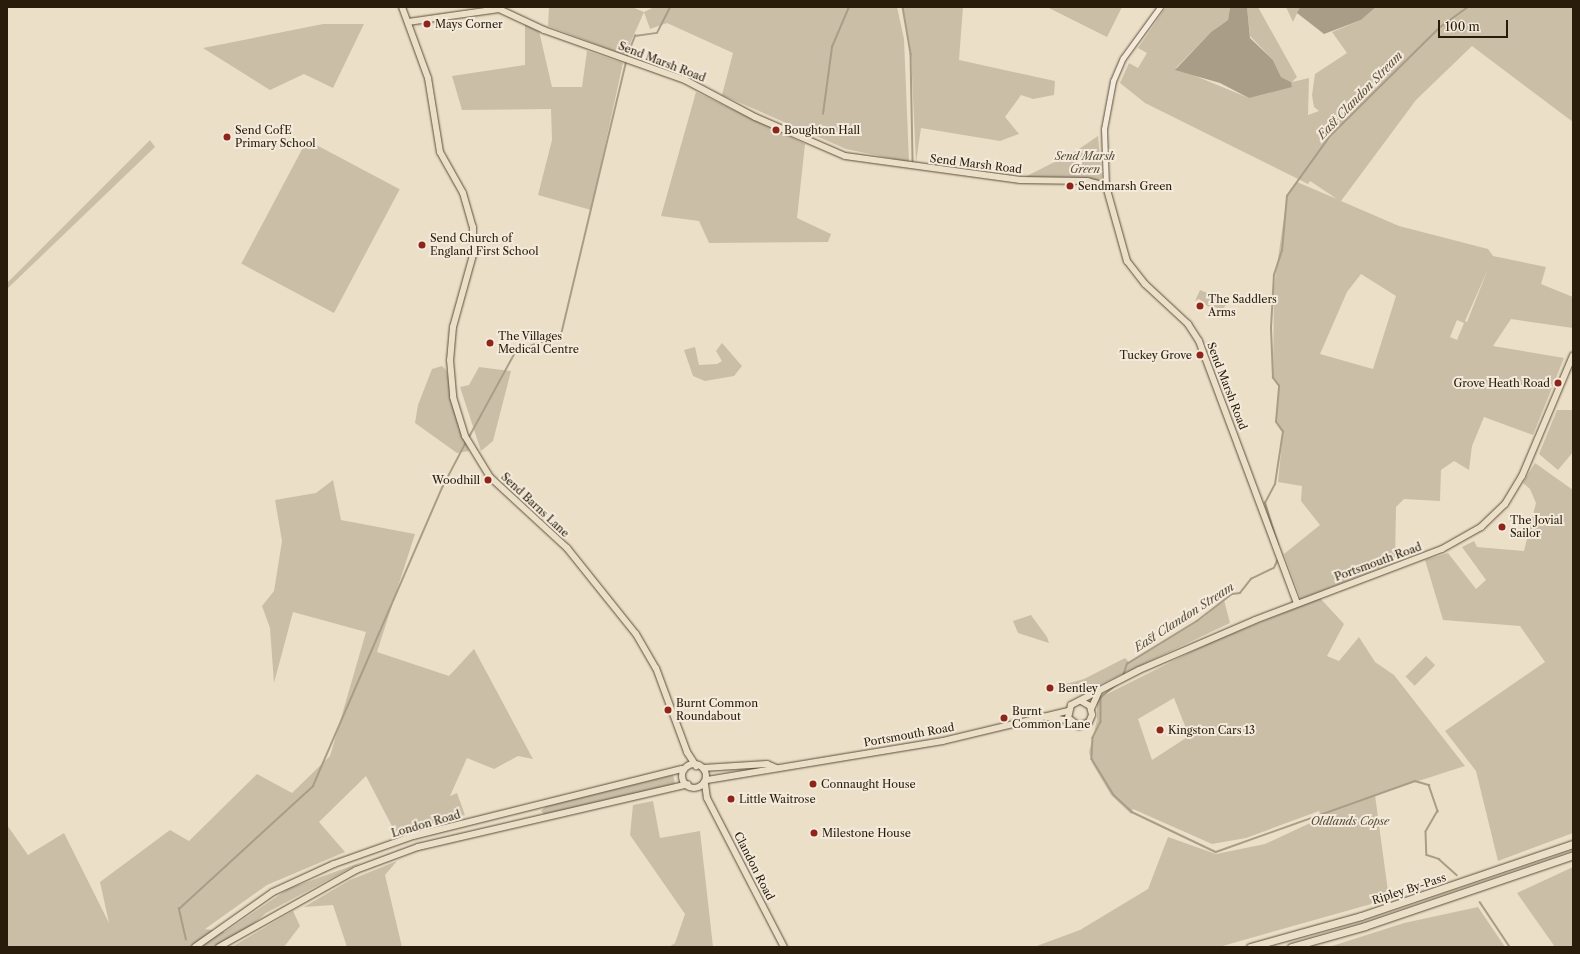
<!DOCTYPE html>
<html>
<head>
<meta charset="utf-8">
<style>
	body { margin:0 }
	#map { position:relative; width:1580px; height:954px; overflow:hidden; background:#ecdfc7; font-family:"Libre Caslon Text",serif }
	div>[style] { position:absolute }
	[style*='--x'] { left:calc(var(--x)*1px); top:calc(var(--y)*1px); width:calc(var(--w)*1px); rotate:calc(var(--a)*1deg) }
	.green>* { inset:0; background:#cbbea7; transform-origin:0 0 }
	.water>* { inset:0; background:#aa9d87 }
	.stream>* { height:1.5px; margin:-0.75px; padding:0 0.75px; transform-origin:0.75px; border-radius:0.75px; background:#aa9d87 }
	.roads { filter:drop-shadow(0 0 1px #5a4d39) drop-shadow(0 0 1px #5a4d39) }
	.minor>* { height:5px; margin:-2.5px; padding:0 2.5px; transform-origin:2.5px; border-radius:2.5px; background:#f3eadb }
	.major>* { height:6px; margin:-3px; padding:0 3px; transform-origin:3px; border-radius:3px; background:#ecdfc7 }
	.major>.ring { margin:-3px; padding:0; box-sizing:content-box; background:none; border:6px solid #ecdfc7; border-radius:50% }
	.highway>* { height:7px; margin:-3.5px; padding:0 3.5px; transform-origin:3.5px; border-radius:3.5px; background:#ecdfc7 }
	.dots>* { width:11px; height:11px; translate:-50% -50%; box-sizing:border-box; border:2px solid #f3eadb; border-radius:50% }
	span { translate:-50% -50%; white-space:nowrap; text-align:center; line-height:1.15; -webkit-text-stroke:4px #f3eadb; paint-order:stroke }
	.poi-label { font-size:11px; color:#291c0a }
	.left { translate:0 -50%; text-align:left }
	.right { translate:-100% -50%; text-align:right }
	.street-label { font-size:11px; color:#291c0a }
	.park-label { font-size:11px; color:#5a4d39; font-style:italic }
	.water-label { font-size:12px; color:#5d503c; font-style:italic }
	.frame { position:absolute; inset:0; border:8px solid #291c0a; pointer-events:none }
	.scale { position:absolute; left:1438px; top:20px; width:70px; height:18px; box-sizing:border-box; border:2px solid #291c0a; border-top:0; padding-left:5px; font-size:12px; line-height:14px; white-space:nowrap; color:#291c0a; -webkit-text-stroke:3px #f3eadb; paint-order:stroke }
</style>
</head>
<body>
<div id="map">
	<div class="green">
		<div style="clip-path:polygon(549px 7px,632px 7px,644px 12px,654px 7px,897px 7px,904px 39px,909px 162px,846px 149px,722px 95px,733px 53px,667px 23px,650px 29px,644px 12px,625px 55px,548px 26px)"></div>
		<div style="clip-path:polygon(903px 7px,963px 7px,959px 60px,1055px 81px,1054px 95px,1033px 99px,1021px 95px,1005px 117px,1019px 134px,1000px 141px,921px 128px,916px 163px,911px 54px)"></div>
		<div style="clip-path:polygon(1047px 7px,1122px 7px,1107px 37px)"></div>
		<div style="clip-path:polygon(evenodd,1166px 7px,1230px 7px,1228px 20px,1211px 32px,1176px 68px,1249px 98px,1291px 82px,1281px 77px,1273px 60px,1250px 36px,1247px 7px,1258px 7px,1297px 77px,1292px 82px,1309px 78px,1308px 115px,1319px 111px,1314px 107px,1312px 95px,1315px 74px,1347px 53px,1332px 32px,1361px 20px,1376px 7px,1573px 7px,1573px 122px,1472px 46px,1416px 100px,1341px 201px,1399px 226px,1488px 249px,1493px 256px,1546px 267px,1541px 284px,1573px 297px,1573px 328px,1511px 319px,1493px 346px,1564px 358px,1533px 435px,1484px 417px,1472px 446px,1469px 470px,1454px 461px,1441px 470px,1440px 501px,1404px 499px,1396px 507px,1395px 562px,1301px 599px,1284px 554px,1320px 525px,1301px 501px,1302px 486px,1278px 482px,1283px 432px,1276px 422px,1279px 386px,1273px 378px,1274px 286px,1287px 196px,1297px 182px,1337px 199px,1310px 181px,1308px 184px,1145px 103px,1120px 83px,1129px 63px,1138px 68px,1147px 53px,1138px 48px,1166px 7px,1488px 269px,1467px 322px,1465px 321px,1488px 269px,1166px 7px,1361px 274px,1396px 296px,1373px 369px,1320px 354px,1347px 292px,1361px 274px,1166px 7px,1457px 320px,1464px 323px,1457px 340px,1450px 337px,1457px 320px)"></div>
		<div style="clip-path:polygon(1286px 7px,1300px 7px,1293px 22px)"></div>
		<div style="clip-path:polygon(323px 24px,364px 24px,333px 88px,304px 74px,270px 90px,203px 48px)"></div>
		<div style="clip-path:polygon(525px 24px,539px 31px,552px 87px,582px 87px,587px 51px,623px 63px,591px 210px,538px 195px,552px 140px,551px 109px,462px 110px,452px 76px,525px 65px)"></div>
		<div style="clip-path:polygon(696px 92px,805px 144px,797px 218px,831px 234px,828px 242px,709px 243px,699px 221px,661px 216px)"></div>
		<div style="clip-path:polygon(1098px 136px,1102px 181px,1025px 177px,1076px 151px)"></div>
		<div style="clip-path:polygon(150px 140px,155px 147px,7px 289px,7px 283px)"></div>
		<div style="left:307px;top:140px;width:105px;height:140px;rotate:28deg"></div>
		<div style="clip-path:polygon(1200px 290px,1227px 301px,1223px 311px,1215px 307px,1212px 310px,1199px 299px,1195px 301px)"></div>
		<div style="clip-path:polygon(722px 343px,742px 366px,734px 376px,705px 381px,693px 376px,684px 350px,695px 347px,699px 365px,717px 364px,722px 361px,716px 351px)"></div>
		<div style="clip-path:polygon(442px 366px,446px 370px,469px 451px,457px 453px,415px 423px,418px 405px,432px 369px)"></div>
		<div style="clip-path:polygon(479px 367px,511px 371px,493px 441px,481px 451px,460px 387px,469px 385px)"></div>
		<div style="clip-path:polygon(1557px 410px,1573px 410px,1573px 452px,1558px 470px,1539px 454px)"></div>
		<div style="clip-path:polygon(1535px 463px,1573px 490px,1573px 833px,1498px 861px,1476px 771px,1445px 731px,1545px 662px,1520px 626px,1443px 620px,1425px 560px,1448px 553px,1476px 589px,1486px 580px,1462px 547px,1474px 541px,1477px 547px,1524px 551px,1536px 503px,1530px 489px,1523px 483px)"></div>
		<div style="clip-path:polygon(333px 480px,341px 520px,415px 534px,377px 652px,449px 676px,474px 649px,533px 759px,518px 756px,494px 769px,467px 758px,450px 796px,457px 793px,465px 815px,396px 834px,366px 776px,319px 822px,345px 852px,267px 885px,205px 929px,225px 932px,288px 889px,362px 862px,266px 913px,226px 947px,7px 947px,7px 825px,28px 855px,64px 833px,109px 923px,100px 882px,170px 830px,189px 841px,257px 774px,292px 793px,330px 756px,366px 632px,293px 612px,274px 683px,270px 628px,262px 606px,274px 591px,282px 541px,275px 500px,316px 493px)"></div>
		<div style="clip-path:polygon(evenodd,1320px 598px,1344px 624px,1327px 656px,1339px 661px,1359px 637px,1375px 662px,1394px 675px,1465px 766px,1375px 795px,1389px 899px,1219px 947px,1034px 947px,1080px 930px,1148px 889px,1168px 837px,1216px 854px,1265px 844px,1321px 818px,1319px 811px,1246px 838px,1212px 844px,1133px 809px,1131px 814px,1111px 795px,1092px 763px,1089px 752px,1097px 720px,1097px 699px,1209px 643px,1320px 598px,1174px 698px,1189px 736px,1152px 760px,1138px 719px,1174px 698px)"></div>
		<div style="clip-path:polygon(1224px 600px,1230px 623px,1095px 687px,1063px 689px,1062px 685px,1084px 679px,1125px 658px,1129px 662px,1204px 617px)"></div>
		<div style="clip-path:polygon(1031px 615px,1047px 637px,1049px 643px,1018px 633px,1013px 621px)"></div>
		<div style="left:1426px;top:656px;width:13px;height:29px;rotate:45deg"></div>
		<div style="clip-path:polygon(673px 775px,675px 784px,545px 815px,541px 811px,546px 806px)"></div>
		<div style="clip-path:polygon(653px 801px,660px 838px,700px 831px,713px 947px,669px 947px,675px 943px,685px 914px,630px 835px,633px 805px)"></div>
		<div style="clip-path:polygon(397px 861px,385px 875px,402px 947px,347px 947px,333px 905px,304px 907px,350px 880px)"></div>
		<div style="clip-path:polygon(1573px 867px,1573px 947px,1555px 947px,1517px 893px)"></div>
		<div style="clip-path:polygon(1478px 907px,1505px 947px,1329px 947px,1404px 923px)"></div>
		<div style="clip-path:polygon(293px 911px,300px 926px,284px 947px,232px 947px)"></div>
	</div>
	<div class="water">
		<div style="clip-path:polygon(1230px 7px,1247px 7px,1250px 38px,1273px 60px,1281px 77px,1291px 82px,1292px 87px,1249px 98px,1220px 83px,1175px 70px,1211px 32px,1228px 20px)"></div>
		<div style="clip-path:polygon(1300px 7px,1376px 7px,1361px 20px,1324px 34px,1297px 13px)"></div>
	</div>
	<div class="stream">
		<div style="--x:903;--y:7;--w:48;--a:80.3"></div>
		<div style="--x:911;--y:54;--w:107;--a:88.9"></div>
		<div style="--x:627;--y:56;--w:22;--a:-68"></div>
		<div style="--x:635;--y:36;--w:22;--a:-8"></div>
		<div style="--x:657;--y:33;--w:29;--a:-63"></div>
		<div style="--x:823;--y:114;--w:68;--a:-82.3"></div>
		<div style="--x:832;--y:47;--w:43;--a:-67"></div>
		<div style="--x:468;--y:439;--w:100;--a:-61.4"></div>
		<div style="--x:516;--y:351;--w:48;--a:-19.6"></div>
		<div style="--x:561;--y:335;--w:281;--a:-76.6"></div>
		<div style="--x:1278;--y:545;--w:44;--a:-107.2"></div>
		<div style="--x:1265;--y:503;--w:21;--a:-62"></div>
		<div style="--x:1275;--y:484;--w:53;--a:-81.3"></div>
		<div style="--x:1283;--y:432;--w:12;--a:-125"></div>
		<div style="--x:1276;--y:422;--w:36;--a:-85"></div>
		<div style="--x:1279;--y:386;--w:10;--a:-127"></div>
		<div style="--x:1273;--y:378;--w:50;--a:-92.3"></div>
		<div style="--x:1271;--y:328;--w:53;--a:-86.8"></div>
		<div style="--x:1274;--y:275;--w:25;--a:-72"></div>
		<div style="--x:1282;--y:251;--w:55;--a:-84.8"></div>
		<div style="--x:1287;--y:196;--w:74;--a:-54.4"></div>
		<div style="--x:1330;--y:136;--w:153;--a:-44.7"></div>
		<div style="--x:1439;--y:28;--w:36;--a:-36"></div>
		<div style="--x:1123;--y:676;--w:13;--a:-72"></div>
		<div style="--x:1127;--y:664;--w:82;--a:-31.6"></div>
		<div style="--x:1197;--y:621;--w:44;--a:-37.6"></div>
		<div style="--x:1232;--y:594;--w:8;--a:-7"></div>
		<div style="--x:1240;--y:593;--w:18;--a:-52"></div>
		<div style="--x:1251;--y:579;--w:25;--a:-26"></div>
		<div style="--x:1274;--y:568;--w:10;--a:-66"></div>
		<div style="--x:1118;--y:684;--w:22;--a:141"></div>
		<div style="--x:1101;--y:698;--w:24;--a:90"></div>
		<div style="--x:1101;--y:722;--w:18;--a:117"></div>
		<div style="--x:1093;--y:738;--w:21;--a:93"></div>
		<div style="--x:1092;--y:759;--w:42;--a:58.6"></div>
		<div style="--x:1114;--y:795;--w:25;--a:43"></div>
		<div style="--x:1132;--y:812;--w:93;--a:25.5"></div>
		<div style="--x:1216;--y:852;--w:211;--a:-19.6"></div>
		<div style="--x:1415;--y:781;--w:15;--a:16"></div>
		<div style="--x:1429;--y:785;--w:28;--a:71"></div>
		<div style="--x:1438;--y:811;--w:24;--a:120"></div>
		<div style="--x:1426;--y:832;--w:23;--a:88"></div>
		<div style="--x:1427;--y:855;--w:13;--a:18"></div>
		<div style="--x:1439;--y:859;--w:24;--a:42"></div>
		<div style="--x:1480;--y:902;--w:54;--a:56.3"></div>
		<div style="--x:186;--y:940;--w:32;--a:-103"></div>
		<div style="--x:179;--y:909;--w:182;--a:-42.5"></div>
		<div style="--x:313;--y:786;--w:325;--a:-66.6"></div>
		<div style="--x:442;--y:488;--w:52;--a:-62.4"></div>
	</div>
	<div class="roads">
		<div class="minor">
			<div style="--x:1106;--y:186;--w:57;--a:-92"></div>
			<div style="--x:1104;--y:129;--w:49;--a:-79.4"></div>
			<div style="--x:1113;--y:81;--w:25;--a:-67"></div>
			<div style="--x:1123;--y:58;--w:63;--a:-54"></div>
		</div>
		<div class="major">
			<div style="--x:402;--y:7;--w:76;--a:69.9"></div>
			<div style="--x:428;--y:78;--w:75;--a:80.8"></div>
			<div style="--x:440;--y:152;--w:47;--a:60.7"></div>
			<div style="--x:463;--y:193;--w:35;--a:74"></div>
			<div style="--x:473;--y:227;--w:28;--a:90"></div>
			<div style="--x:473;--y:255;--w:75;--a:105.5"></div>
			<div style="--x:453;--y:327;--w:33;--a:95"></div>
			<div style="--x:450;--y:360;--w:37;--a:85"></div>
			<div style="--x:453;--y:397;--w:41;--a:72.9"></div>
			<div style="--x:465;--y:436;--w:48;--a:58.6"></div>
			<div style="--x:490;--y:477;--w:105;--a:42.7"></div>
			<div style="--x:567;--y:548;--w:110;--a:51.3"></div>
			<div style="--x:636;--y:634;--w:39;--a:60"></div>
			<div style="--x:656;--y:668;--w:90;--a:69.7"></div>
			<div style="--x:687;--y:752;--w:17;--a:57"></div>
			<div style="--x:408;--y:22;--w:92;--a:-8.1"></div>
			<div style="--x:499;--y:9;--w:50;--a:25"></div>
			<div style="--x:544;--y:30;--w:150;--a:19.5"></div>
			<div style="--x:685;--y:80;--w:79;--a:27.9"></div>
			<div style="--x:755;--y:117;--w:98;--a:23.4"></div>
			<div style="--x:845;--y:156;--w:177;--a:7.8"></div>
			<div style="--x:1020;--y:180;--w:67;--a:0.9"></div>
			<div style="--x:1087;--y:181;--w:20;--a:15"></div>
			<div style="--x:1106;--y:186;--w:78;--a:74.4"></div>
			<div style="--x:1127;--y:261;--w:29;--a:52"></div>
			<div style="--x:1145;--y:284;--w:59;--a:42.9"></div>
			<div style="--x:1188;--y:324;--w:20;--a:57"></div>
			<div style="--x:1199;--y:341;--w:280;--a:69.5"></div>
			<div style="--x:1081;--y:701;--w:10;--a:29"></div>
			<div style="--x:1090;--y:706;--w:9;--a:77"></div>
			<div style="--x:1092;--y:715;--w:8;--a:113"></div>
			<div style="--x:1089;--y:722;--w:11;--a:158"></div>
			<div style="--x:1079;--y:726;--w:14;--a:-144"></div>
			<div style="--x:1068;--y:718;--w:13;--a:-77"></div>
			<div style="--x:1071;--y:705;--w:76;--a:-27.2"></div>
			<div style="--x:1139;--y:670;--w:126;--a:-23.3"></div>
			<div style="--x:1255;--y:620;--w:200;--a:-20.8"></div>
			<div style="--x:1442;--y:549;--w:45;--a:-29.4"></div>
			<div style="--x:1481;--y:527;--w:33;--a:-44"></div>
			<div style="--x:1505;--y:504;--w:33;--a:-59"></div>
			<div style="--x:1522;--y:476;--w:131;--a:-67.1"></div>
			<div style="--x:1091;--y:709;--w:20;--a:-66"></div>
			<div style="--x:1046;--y:717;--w:25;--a:9"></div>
			<div class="ring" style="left:682px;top:764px;width:18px;height:18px"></div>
			<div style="--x:703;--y:768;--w:64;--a:-3.6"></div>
			<div style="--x:767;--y:764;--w:10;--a:24"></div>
			<div style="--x:707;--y:780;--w:239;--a:-9.4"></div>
			<div style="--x:943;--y:741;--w:129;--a:-13.5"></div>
			<div style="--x:705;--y:784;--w:14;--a:82"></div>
			<div style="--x:707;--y:798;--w:168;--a:62.7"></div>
			<div style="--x:195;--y:947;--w:95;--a:-35.2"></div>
			<div style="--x:273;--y:892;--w:67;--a:-24.7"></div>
			<div style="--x:334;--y:864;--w:84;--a:-19.5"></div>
			<div style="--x:413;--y:836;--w:277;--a:-14"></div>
			<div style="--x:219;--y:947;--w:157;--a:-29.3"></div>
			<div style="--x:356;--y:870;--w:66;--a:-20.4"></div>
			<div style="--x:418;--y:847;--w:277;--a:-13.1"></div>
		</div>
		<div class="highway">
			<div style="--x:1250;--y:947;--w:115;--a:-15.6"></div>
			<div style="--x:1361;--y:916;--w:224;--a:-18.8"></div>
			<div style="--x:1291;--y:947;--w:77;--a:-15.8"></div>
			<div style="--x:1365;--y:926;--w:220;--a:-18.8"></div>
		</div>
	</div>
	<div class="dots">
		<div style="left:427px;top:24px;background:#8f2418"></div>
		<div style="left:776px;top:130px;background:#8f2418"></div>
		<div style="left:227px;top:137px;background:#8f2418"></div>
		<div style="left:1070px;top:186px;background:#8f2418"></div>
		<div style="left:422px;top:245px;background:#8f2418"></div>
		<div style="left:1200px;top:306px;background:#8f2418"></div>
		<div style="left:490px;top:343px;background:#8f2418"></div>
		<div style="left:1200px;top:355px;background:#8f2418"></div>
		<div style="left:1558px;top:383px;background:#8f2418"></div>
		<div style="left:488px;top:480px;background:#8f2418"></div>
		<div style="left:1502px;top:527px;background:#8f2418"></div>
		<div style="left:1050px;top:688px;background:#8f2418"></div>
		<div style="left:668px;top:710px;background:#8f2418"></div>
		<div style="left:1004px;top:718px;background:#8f2418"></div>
		<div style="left:1160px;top:730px;background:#8f2418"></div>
		<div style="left:813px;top:784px;background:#8f2418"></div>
		<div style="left:731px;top:799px;background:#8f2418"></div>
		<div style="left:814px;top:833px;background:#8f2418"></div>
	</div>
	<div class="poi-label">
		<span class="left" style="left:435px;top:24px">Mays Corner</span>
		<span class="left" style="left:784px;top:130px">Boughton Hall</span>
		<span class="left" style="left:235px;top:137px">Send CofE<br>Primary School</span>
		<span class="left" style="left:1078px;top:186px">Sendmarsh Green</span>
		<span class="left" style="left:430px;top:245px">Send Church of<br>England First School</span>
		<span class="left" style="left:1208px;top:306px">The Saddlers<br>Arms</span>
		<span class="left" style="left:498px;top:343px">The Villages<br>Medical Centre</span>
		<span class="right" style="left:1192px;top:355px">Tuckey Grove</span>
		<span class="right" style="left:1550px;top:383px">Grove Heath Road</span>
		<span class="right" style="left:480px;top:480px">Woodhill</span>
		<span class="left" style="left:1510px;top:527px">The Jovial<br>Sailor</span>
		<span class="left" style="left:1058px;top:688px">Bentley</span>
		<span class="left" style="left:676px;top:710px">Burnt Common<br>Roundabout</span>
		<span class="left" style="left:1012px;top:718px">Burnt<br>Common Lane</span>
		<span class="left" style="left:1168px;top:730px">Kingston Cars 13</span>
		<span class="left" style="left:821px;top:784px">Connaught House</span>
		<span class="left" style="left:739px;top:799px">Little Waitrose</span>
		<span class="left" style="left:822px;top:833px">Milestone House</span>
	</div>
	<div class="street-label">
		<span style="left:662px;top:62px;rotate:21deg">Send Marsh Road</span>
		<span style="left:976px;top:164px;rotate:7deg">Send Marsh Road</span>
		<span style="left:1227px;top:386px;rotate:69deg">Send Marsh Road</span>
		<span style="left:535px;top:505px;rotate:43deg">Send Barns Lane</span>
		<span style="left:1378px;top:562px;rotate:-20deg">Portsmouth Road</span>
		<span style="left:909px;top:735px;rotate:-10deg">Portsmouth Road</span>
		<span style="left:426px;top:824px;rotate:-16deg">London Road</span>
		<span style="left:754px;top:866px;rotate:63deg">Clandon Road</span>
		<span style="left:1409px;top:889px;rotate:-18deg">Ripley By-Pass</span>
	</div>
	<div class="park-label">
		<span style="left:1085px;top:163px">Send Marsh<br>Green</span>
		<span style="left:1350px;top:821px">Oldlands Copse</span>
	</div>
	<div class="water-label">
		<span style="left:1360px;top:95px;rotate:-46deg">East Clandon Stream</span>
		<span style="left:1184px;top:617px;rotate:-33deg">East Clandon Stream</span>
	</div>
	<div class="frame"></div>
	<div class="scale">100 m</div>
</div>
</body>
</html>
